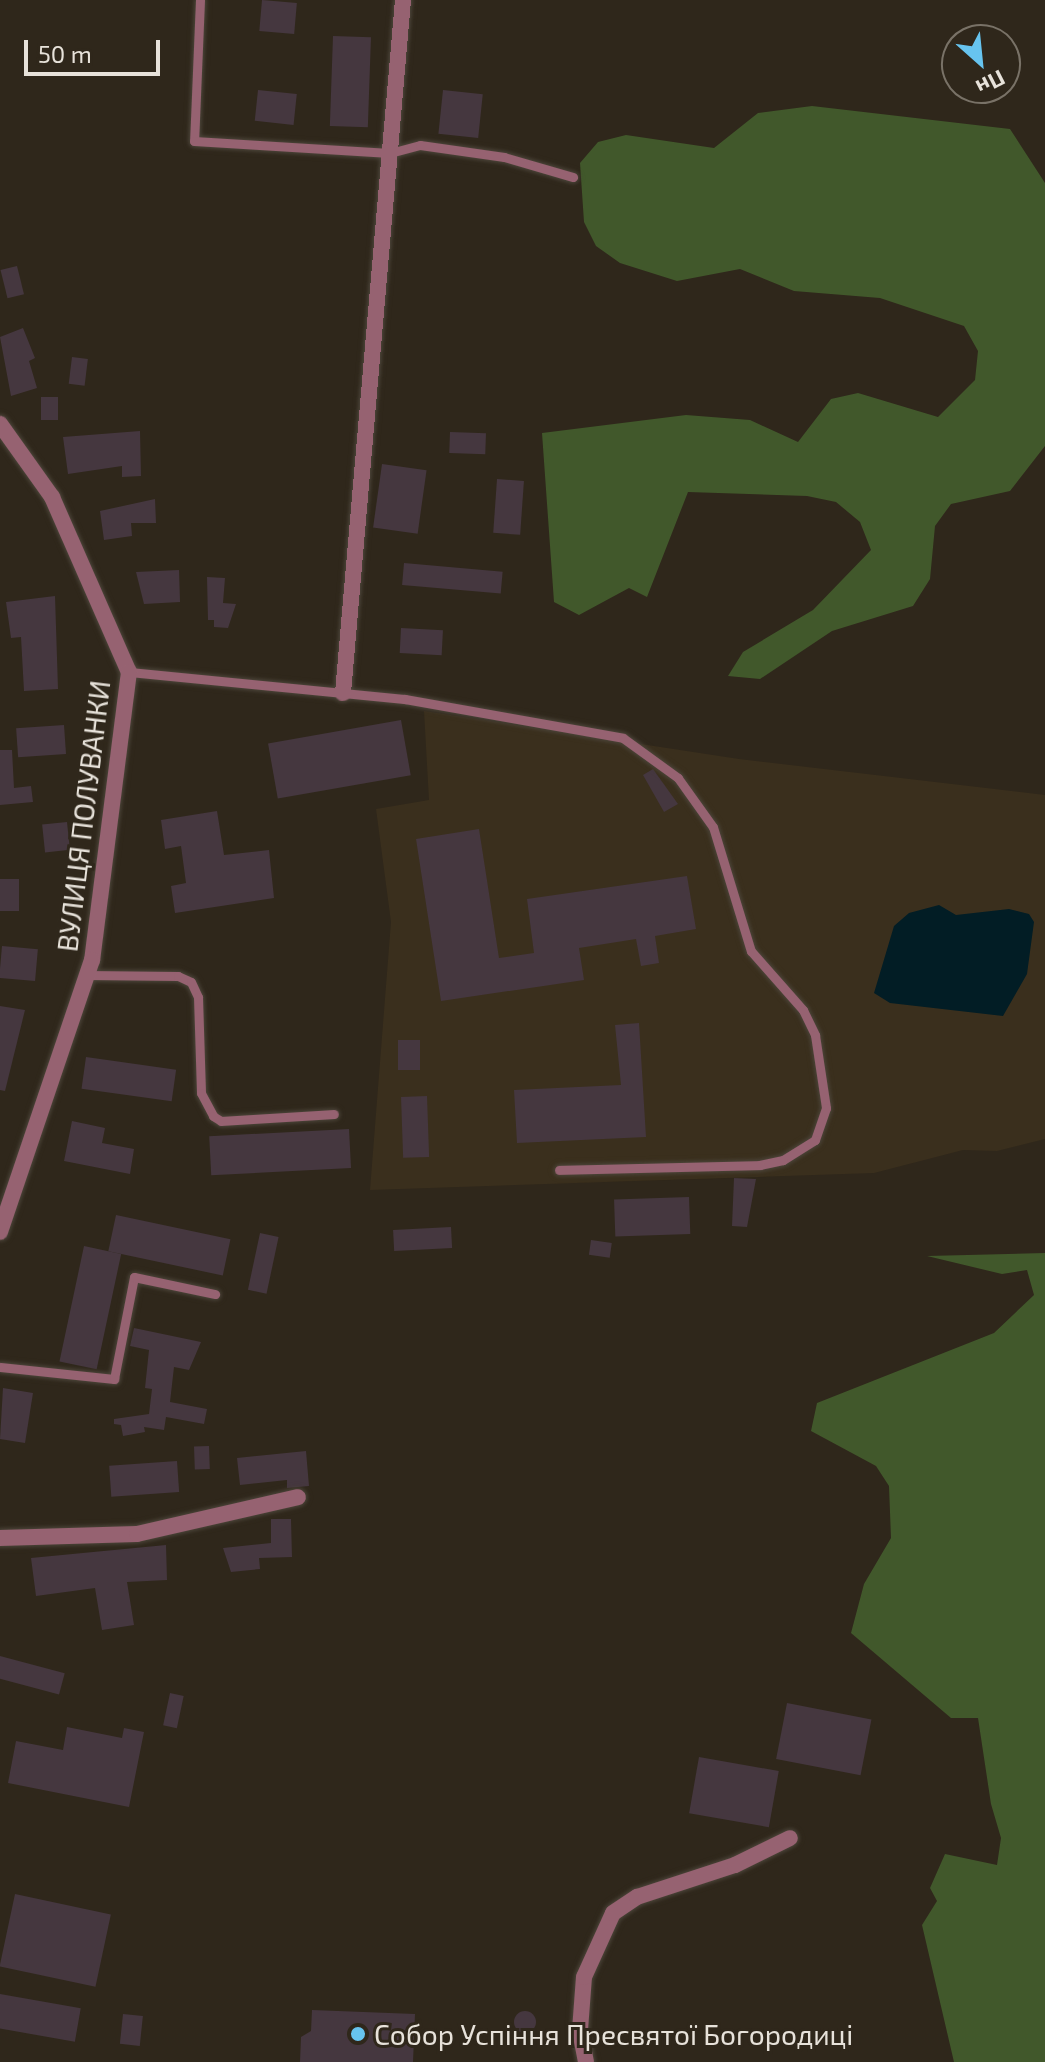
<!DOCTYPE html>
<html>
<head>
<meta charset="utf-8">
<style>
	body { margin:0 }
	#map { position:relative; width:1045px; height:2062px; overflow:hidden; background:#2f271b; font-family:"Exo 2",sans-serif }
	div>[style] { position:absolute }
	[style*='--x'] { left:calc(var(--x)*1px); top:calc(var(--y)*1px); width:calc(var(--w)*1px); rotate:calc(var(--a)*1deg) }
	.built>* { inset:0; background:#3a2f1d }
	.green>* { inset:0; background:#41582b }
	.water>* { inset:0; background:#021d25 }
	.building>* { inset:0; background:#45373f; transform-origin:0 0 }
	.round { border-radius:50% }
	.roads { filter:drop-shadow(0 0 2px #4c453a) drop-shadow(0 0 2px #4c453a) }
	.service>* { height:9px; margin:-4.5px; padding:0 4.5px; transform-origin:4.5px; border-radius:4.5px; background:#966271 }
	.minor>* { height:16px; margin:-8px; padding:0 8px; transform-origin:8px; border-radius:8px; background:#966271 }
	.tertiary>* { height:16px; margin:-8px; padding:0 8px; transform-origin:8px; border-radius:8px; background:#966271 }
	.dots>* { width:22px; height:22px; translate:-50% -50%; box-sizing:border-box; border:4px solid #2f271b; border-radius:50% }
	span { translate:-50% -50%; white-space:nowrap; text-align:center; line-height:1.15; -webkit-text-stroke:6px #2f271b; paint-order:stroke }
	.street-label { font-size:28px; color:#e7e2da }
	.poi-label { font-size:28px; color:#e7e2da }
	.left { translate:0 -50%; text-align:left }
	.north { position:absolute; left:941px; top:24px; width:80px; height:80px; box-sizing:border-box; background:#2f271b; border:2px solid #797267; border-radius:50%; rotate:153deg; font-size:22px; font-weight:700; line-height:32px; text-align:center; color:#e7e2da }
	.north::after { content:''; display:block; margin:auto; width:28px; height:36px; background:#67c4ef; clip-path:polygon(50% 0,100% 100%,50% 72%,0 100%) }
	.scale { position:absolute; left:24px; top:40px; width:136px; height:36px; box-sizing:border-box; border:4px solid #e7e2da; border-top:0; padding-left:10px; font-size:24px; line-height:28px; white-space:nowrap; color:#e7e2da; -webkit-text-stroke:6px #2f271b; paint-order:stroke }
</style>
</head>
<body>
<div id="map">
	<div class="built">
		<div style="clip-path:polygon(424px 711px,739px 759px,1045px 795px,1045px 1139px,997px 1151px,963px 1150px,874px 1173px,370px 1190px,391px 922px,376px 809px,429px 800px)"></div>
	</div>
	<div class="green">
		<div style="clip-path:polygon(812px 106px,1010px 129px,1045px 183px,1045px 446px,1010px 491px,951px 504px,935px 526px,930px 579px,913px 606px,832px 631px,760px 679px,728px 676px,743px 652px,813px 610px,871px 550px,860px 522px,836px 502px,807px 496px,688px 492px,647px 597px,629px 588px,579px 615px,554px 602px,542px 433px,686px 415px,750px 420px,798px 442px,831px 399px,858px 393px,938px 417px,975px 380px,978px 351px,964px 326px,880px 298px,794px 291px,740px 269px,677px 281px,620px 263px,596px 246px,584px 222px,580px 163px,598px 142px,626px 135px,714px 148px,758px 113px)"></div>
		<div style="clip-path:polygon(1045px 1253px,1045px 2062px,954px 2062px,922px 1925px,937px 1901px,930px 1888px,945px 1854px,997px 1865px,1001px 1838px,991px 1804px,978px 1718px,951px 1718px,851px 1633px,864px 1584px,891px 1538px,889px 1486px,876px 1466px,811px 1431px,817px 1403px,994px 1333px,1034px 1295px,1027px 1270px,1002px 1274px,927px 1256px)"></div>
	</div>
	<div class="water">
		<div style="clip-path:polygon(939px 905px,956px 915px,1009px 909px,1029px 914px,1034px 922px,1027px 974px,1003px 1016px,890px 1003px,874px 993px,894px 926px,909px 913px)"></div>
	</div>
	<div class="building">
		<div style="left:262px;top:0;width:35px;height:31px;rotate:5deg"></div>
		<div style="left:333px;top:36px;width:38px;height:90px;rotate:2deg"></div>
		<div style="left:258px;top:90px;width:39px;height:31px;rotate:6deg"></div>
		<div style="left:443px;top:90px;width:40px;height:44px;rotate:6deg"></div>
		<div style="left:17px;top:266px;width:29px;height:17px;rotate:76deg"></div>
		<div style="clip-path:polygon(23px 328px,35px 358px,29px 361px,37px 388px,11px 396px,0 337px)"></div>
		<div style="left:72px;top:357px;width:16px;height:27px;rotate:7deg"></div>
		<div style="left:41px;top:397px;width:17px;height:23px"></div>
		<div style="clip-path:polygon(140px 431px,141px 476px,122px 477px,122px 466px,68px 474px,63px 437px)"></div>
		<div style="left:450px;top:432px;width:36px;height:21px;rotate:2deg"></div>
		<div style="left:382px;top:464px;width:45px;height:64px;rotate:8deg"></div>
		<div style="left:497px;top:479px;width:27px;height:54px;rotate:4deg"></div>
		<div style="clip-path:polygon(155px 499px,156px 523px,131px 523px,132px 536px,104px 540px,100px 511px)"></div>
		<div style="left:404px;top:563px;width:99px;height:22px;rotate:5deg"></div>
		<div style="clip-path:polygon(179px 570px,180px 602px,144px 604px,136px 572px)"></div>
		<div style="clip-path:polygon(207px 577px,225px 578px,223px 603px,236px 604px,228px 628px,214px 627px,214px 620px,208px 620px)"></div>
		<div style="clip-path:polygon(55px 596px,58px 689px,24px 691px,21px 637px,11px 638px,6px 602px)"></div>
		<div style="left:401px;top:628px;width:42px;height:25px;rotate:3deg"></div>
		<div style="left:401px;top:720px;width:56px;height:135px;rotate:80deg"></div>
		<div style="left:64px;top:725px;width:29px;height:48px;rotate:86deg"></div>
		<div style="clip-path:polygon(0 750px,12px 750px,14px 788px,31px 786px,33px 802px,0 805px)"></div>
		<div style="clip-path:polygon(653px 769px,678px 804px,664px 812px,643px 775px)"></div>
		<div style="clip-path:polygon(217px 811px,224px 855px,269px 850px,274px 898px,175px 913px,171px 886px,186px 883px,181px 846px,165px 849px,161px 820px)"></div>
		<div style="left:67px;top:822px;width:28px;height:25px;rotate:84deg"></div>
		<div style="clip-path:polygon(479px 829px,499px 958px,534px 953px,527px 899px,687px 876px,696px 929px,655px 936px,659px 963px,641px 966px,636px 939px,579px 948px,584px 980px,441px 1001px,416px 839px)"></div>
		<div style="left:0;top:879px;width:19px;height:32px"></div>
		<div style="left:2px;top:946px;width:36px;height:32px;rotate:5deg"></div>
		<div style="clip-path:polygon(0 1006px,25px 1010px,5px 1091px,0 1090px)"></div>
		<div style="clip-path:polygon(639px 1023px,646px 1137px,517px 1143px,514px 1090px,621px 1085px,615px 1025px)"></div>
		<div style="left:398px;top:1040px;width:22px;height:30px"></div>
		<div style="left:86px;top:1057px;width:91px;height:32px;rotate:8deg"></div>
		<div style="left:427px;top:1096px;width:61px;height:26px;rotate:88deg"></div>
		<div style="clip-path:polygon(72px 1121px,105px 1128px,102px 1143px,134px 1149px,130px 1174px,64px 1161px)"></div>
		<div style="left:349px;top:1129px;width:39px;height:140px;rotate:87deg"></div>
		<div style="clip-path:polygon(734px 1178px,756px 1179px,747px 1227px,732px 1226px)"></div>
		<div style="left:689px;top:1197px;width:37px;height:75px;rotate:88deg"></div>
		<div style="left:116px;top:1215px;width:117px;height:37px;rotate:12deg"></div>
		<div style="left:451px;top:1227px;width:21px;height:58px;rotate:87deg"></div>
		<div style="left:260px;top:1233px;width:19px;height:58px;rotate:12deg"></div>
		<div style="left:591px;top:1240px;width:21px;height:15px;rotate:8deg"></div>
		<div style="left:84px;top:1246px;width:38px;height:118px;rotate:12deg"></div>
		<div style="clip-path:polygon(134px 1328px,201px 1342px,189px 1370px,174px 1367px,170px 1402px,207px 1409px,204px 1424px,166px 1417px,164px 1430px,144px 1427px,145px 1432px,123px 1436px,121px 1425px,114px 1424px,114px 1419px,149px 1414px,152px 1389px,145px 1388px,149px 1350px,130px 1346px)"></div>
		<div style="clip-path:polygon(3px 1388px,33px 1393px,25px 1443px,0 1439px)"></div>
		<div style="left:209px;top:1446px;width:23px;height:15px;rotate:88deg"></div>
		<div style="clip-path:polygon(306px 1451px,309px 1486px,287px 1488px,287px 1480px,240px 1485px,237px 1458px)"></div>
		<div style="left:177px;top:1461px;width:31px;height:68px;rotate:86deg"></div>
		<div style="clip-path:polygon(271px 1519px,291px 1519px,292px 1557px,259px 1558px,260px 1569px,231px 1572px,223px 1548px,271px 1543px)"></div>
		<div style="clip-path:polygon(166px 1545px,167px 1580px,127px 1582px,134px 1625px,102px 1630px,95px 1588px,36px 1596px,31px 1558px)"></div>
		<div style="left:0;top:1656px;width:67px;height:22px;rotate:15deg"></div>
		<div style="left:170px;top:1693px;width:14px;height:33px;rotate:12deg"></div>
		<div style="left:787px;top:1703px;width:86px;height:57px;rotate:11deg"></div>
		<div style="clip-path:polygon(67px 1727px,122px 1738px,124px 1728px,144px 1732px,129px 1807px,8px 1783px,16px 1741px,63px 1750px)"></div>
		<div style="left:699px;top:1757px;width:81px;height:57px;rotate:10deg"></div>
		<div style="left:15px;top:1894px;width:98px;height:74px;rotate:12deg"></div>
		<div style="left:0;top:1994px;width:82px;height:34px;rotate:10deg"></div>
		<div style="clip-path:polygon(312px 2010px,415px 2014px,413px 2062px,300px 2062px,301px 2037px,311px 2031px)"></div>
		<div class="round" style="left:514px;top:2011px;width:22px;height:22px"></div>
		<div style="left:123px;top:2014px;width:20px;height:30px;rotate:6deg"></div>
	</div>
	<div class="roads">
		<div class="service">
			<div style="--x:200;--y:0;--w:141;--a:92.4"></div>
			<div style="--x:194;--y:141;--w:196;--a:3.5"></div>
			<div style="--x:390;--y:153;--w:31;--a:-15"></div>
			<div style="--x:420;--y:145;--w:85;--a:8.1"></div>
			<div style="--x:504;--y:157;--w:72;--a:16.2"></div>
			<div style="--x:129;--y:672;--w:277;--a:5.6"></div>
			<div style="--x:405;--y:699;--w:221;--a:10.1"></div>
			<div style="--x:623;--y:738;--w:68;--a:36"></div>
			<div style="--x:678;--y:778;--w:60;--a:54.5"></div>
			<div style="--x:713;--y:827;--w:130;--a:73"></div>
			<div style="--x:751;--y:951;--w:79;--a:48.6"></div>
			<div style="--x:803;--y:1010;--w:28;--a:64"></div>
			<div style="--x:815;--y:1035;--w:74;--a:81.4"></div>
			<div style="--x:826;--y:1108;--w:34;--a:109"></div>
			<div style="--x:815;--y:1140;--w:38;--a:148"></div>
			<div style="--x:783;--y:1160;--w:24;--a:168"></div>
			<div style="--x:760;--y:1165;--w:201;--a:178.6"></div>
			<div style="--x:86;--y:975;--w:92;--a:0.6"></div>
			<div style="--x:178;--y:976;--w:14;--a:25"></div>
			<div style="--x:191;--y:982;--w:17;--a:65"></div>
			<div style="--x:198;--y:997;--w:96;--a:88.2"></div>
			<div style="--x:201;--y:1093;--w:26;--a:62"></div>
			<div style="--x:213;--y:1116;--w:9;--a:32"></div>
			<div style="--x:221;--y:1121;--w:113;--a:-3.5"></div>
			<div style="--x:0;--y:1367;--w:115;--a:6"></div>
			<div style="--x:114;--y:1379;--w:104;--a:-78.9"></div>
			<div style="--x:134;--y:1277;--w:83;--a:11.9"></div>
		</div>
		<div class="minor">
			<div style="--x:343;--y:693;--w:696;--a:-85.05"></div>
			<div style="--x:0;--y:1538;--w:137;--a:-1.7"></div>
			<div style="--x:137;--y:1534;--w:165;--a:-12.9"></div>
			<div style="--x:586;--y:2062;--w:33;--a:-101"></div>
			<div style="--x:580;--y:2030;--w:53;--a:-85.7"></div>
			<div style="--x:584;--y:1977;--w:70;--a:-65.6"></div>
			<div style="--x:613;--y:1913;--w:29;--a:-34"></div>
			<div style="--x:637;--y:1897;--w:103;--a:-18.1"></div>
			<div style="--x:735;--y:1865;--w:61;--a:-26.1"></div>
		</div>
		<div class="tertiary">
			<div style="--x:0;--y:424;--w:90;--a:54.5"></div>
			<div style="--x:52;--y:497;--w:191;--a:66.3"></div>
			<div style="--x:129;--y:672;--w:290;--a:97.3"></div>
			<div style="--x:92;--y:960;--w:287;--a:108.7"></div>
		</div>
	</div>
	<div class="dots">
		<div style="left:358px;top:2034px;background:#67c4ef"></div>
	</div>
	<div class="street-label">
		<span style="left:83px;top:816px;rotate:-83deg">ВУЛИЦЯ ПОЛУВАНКИ</span>
	</div>
	<div class="poi-label">
		<span class="left" style="left:374px;top:2034px">Собор Успіння Пресвятої Богородиці</span>
	</div>
	<div class="north">Пн</div>
	<div class="scale">50 m</div>
</div>
</body>
</html>
